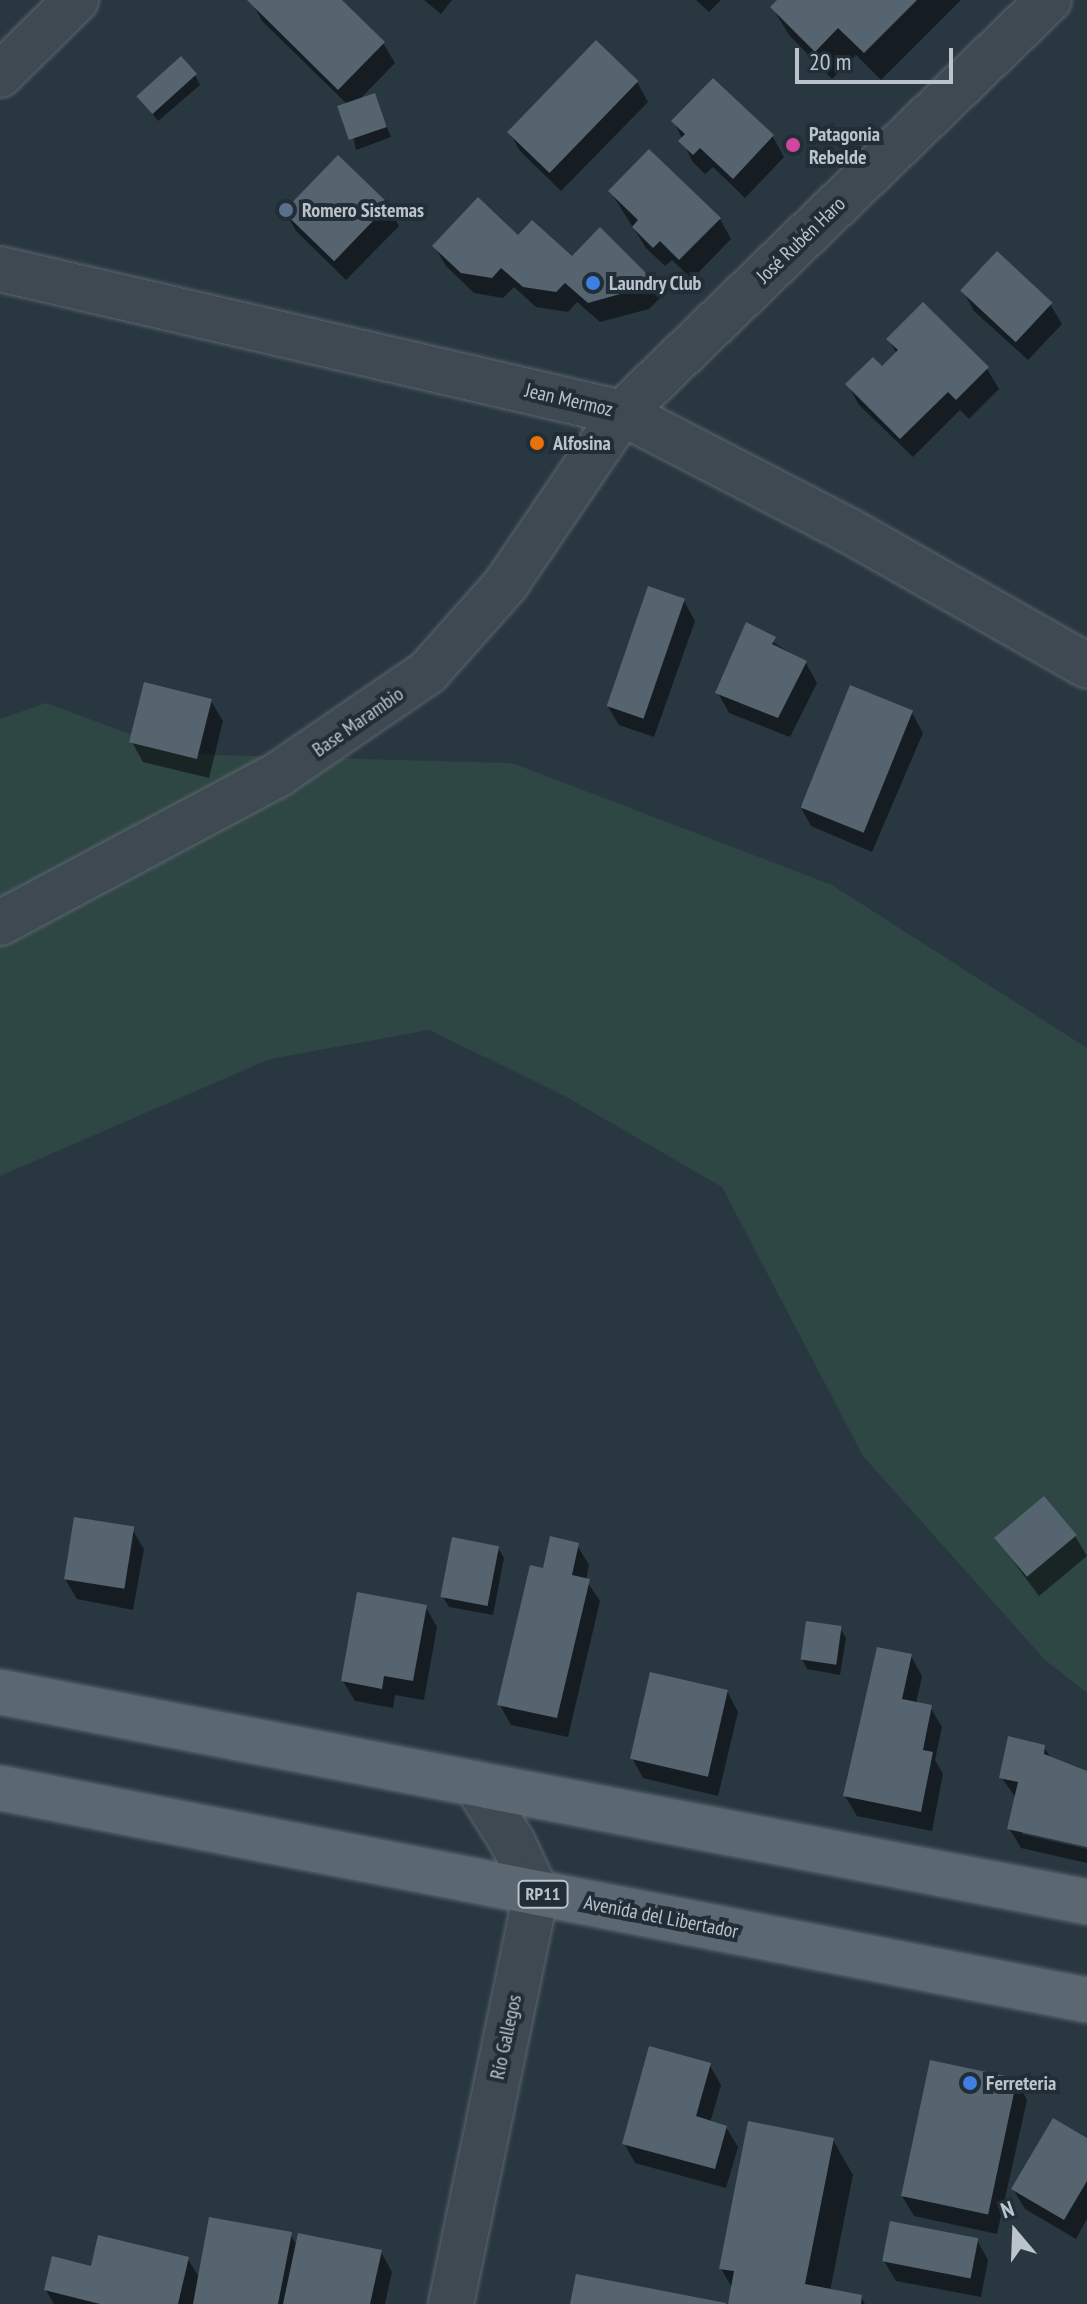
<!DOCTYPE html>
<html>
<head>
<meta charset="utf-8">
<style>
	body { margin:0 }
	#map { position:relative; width:1087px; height:2304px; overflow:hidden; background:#293741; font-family:"PT Sans Narrow",sans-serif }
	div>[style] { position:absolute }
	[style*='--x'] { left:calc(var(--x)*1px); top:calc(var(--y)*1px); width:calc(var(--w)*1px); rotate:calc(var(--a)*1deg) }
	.green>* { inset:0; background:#2e4644 }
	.shadow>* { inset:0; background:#0007 }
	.building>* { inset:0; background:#55646e; transform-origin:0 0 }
	.roads { filter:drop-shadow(0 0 2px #5c666f) drop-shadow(0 0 2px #5c666f) }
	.minor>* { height:44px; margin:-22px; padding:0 22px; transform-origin:22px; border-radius:22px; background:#3e4951 }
	.major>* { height:44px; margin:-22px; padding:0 22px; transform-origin:22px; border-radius:22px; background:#5c6871 }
	.dots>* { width:22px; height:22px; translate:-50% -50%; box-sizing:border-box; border:4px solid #222e37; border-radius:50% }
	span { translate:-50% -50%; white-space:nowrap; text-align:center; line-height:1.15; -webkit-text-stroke:8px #222e37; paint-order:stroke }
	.shield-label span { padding:2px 6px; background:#222e37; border:2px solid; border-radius:6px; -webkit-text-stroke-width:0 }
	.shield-label { font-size:18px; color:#bbc3cb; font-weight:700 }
	.poi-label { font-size:20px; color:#bbc3cb; font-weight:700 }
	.left { translate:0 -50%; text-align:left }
	.street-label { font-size:20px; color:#bbc3cb }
	.north { position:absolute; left:975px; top:2192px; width:80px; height:80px; -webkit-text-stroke:6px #222e37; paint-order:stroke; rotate:341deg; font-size:22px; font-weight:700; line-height:32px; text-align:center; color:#bbc3cb }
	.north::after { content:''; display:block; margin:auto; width:28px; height:36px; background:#bbc3cb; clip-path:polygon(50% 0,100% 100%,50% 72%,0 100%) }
	.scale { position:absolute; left:795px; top:48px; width:158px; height:36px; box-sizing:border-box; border:4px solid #bbc3cb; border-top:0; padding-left:10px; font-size:24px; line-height:28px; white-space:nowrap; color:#bbc3cb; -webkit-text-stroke:6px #222e37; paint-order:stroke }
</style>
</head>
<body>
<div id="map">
	<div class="green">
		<div style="clip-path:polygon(46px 703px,184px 754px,512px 763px,832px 885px,1087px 1048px,1087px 1693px,1045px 1660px,863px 1456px,722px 1187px,563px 1095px,429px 1030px,270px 1059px,0 1176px,0 719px)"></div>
	</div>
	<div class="shadow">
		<div style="clip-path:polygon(251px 0,339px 0,383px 43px,395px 63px,358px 101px,374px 95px,391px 137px,356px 150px,347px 104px,262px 21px)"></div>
		<div style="clip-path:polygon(424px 0,452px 0,441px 14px)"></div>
		<div style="clip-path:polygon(696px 0,721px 0,709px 12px)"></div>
		<div style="clip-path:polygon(780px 0,961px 0,881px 80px,856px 55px,832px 79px,789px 35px,772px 7px)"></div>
		<div style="clip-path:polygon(195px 75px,200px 85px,158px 121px,138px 95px)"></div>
		<div style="clip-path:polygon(713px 80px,773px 137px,784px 157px,745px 198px,713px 167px,705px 174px,692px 161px,674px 121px)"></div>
		<div style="clip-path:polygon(637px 82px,648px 102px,561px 191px,520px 151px,509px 131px)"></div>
		<div style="clip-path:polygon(610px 191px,720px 219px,731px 239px,692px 279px,672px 260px,665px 266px,646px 248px)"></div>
		<div style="clip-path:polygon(387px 206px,399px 226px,346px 280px,296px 231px,285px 211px)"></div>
		<div style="clip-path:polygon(434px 246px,572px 259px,649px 278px,660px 298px,649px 309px,600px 322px,577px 302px,568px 312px,536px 307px,514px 287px,503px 298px,474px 293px,446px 266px)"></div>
		<div style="clip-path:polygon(963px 291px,1050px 304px,1062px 324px,1028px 360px,974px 311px)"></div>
		<div style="clip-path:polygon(889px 340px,987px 369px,999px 389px,969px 419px,960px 410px,913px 457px,859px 405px,848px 385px,882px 369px,897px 354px)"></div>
		<div style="clip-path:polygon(684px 601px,695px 621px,654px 737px,619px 725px,607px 705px)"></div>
		<div style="clip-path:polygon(746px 625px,806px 663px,817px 683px,790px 737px,729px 713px,718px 693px)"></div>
		<div style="clip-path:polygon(211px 701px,223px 721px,209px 778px,143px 762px,132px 742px)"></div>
		<div style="clip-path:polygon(912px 713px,923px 733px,872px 852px,811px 826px,800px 806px)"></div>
		<div style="clip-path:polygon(132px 1529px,144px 1549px,133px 1610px,77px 1599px,65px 1579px)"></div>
		<div style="clip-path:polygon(1075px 1536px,1087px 1556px,1039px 1596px,996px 1538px)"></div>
		<div style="clip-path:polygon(577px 1545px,589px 1565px,586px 1580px,600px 1601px,568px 1737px,511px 1725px,500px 1705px,544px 1571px)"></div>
		<div style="clip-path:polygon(498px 1548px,504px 1558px,493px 1615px,449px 1607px,443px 1597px)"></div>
		<div style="clip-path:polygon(425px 1606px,437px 1627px,424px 1700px,395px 1695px,393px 1708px,355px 1701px,343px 1681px)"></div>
		<div style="clip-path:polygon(840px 1628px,846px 1638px,840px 1675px,807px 1669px,802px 1659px)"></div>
		<div style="clip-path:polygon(911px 1656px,922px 1676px,916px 1704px,930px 1707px,942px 1727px,935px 1760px,943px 1774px,932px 1831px,857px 1816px,845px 1796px)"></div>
		<div style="clip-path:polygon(727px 1691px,738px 1712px,718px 1796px,643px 1778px,632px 1758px)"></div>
		<div style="clip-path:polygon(1044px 1747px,1050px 1757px,1087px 1773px,1087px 1844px,1022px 1830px,1022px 1834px,1087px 1849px,1087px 1863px,1021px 1848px,1009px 1828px,1016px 1798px,1001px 1777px)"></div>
		<div style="clip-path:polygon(709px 2064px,721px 2085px,710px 2123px,726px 2127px,738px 2147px,726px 2188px,635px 2163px,624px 2143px)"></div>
		<div style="clip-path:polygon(1016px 2080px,1027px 2100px,997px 2234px,914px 2216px,902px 2196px)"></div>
		<div style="clip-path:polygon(833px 2140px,853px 2175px,830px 2291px,861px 2297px,865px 2304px,730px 2304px,733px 2289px,721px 2269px)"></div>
		<div style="clip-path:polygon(1087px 2140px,1087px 2219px,1076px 2239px,1025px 2209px,1013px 2189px)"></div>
		<div style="clip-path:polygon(290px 2234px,297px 2246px,381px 2252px,392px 2272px,385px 2304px,54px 2304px,46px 2290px,92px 2268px,188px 2259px,200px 2279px)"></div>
		<div style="clip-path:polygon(977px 2240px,988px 2260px,981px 2297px,896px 2281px,884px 2261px)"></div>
	</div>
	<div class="building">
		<div style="clip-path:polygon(247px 0,342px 0,385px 42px,338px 90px)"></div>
		<div style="clip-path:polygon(777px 0,917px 0,864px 53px,838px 28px,815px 52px,770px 7px)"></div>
		<div style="left:596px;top:40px;width:59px;height:128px;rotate:44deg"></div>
		<div style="left:181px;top:56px;width:24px;height:60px;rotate:48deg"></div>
		<div style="clip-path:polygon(713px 78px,774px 135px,733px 179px,700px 148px,693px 155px,678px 141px,685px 134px,671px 121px)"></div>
		<div style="left:375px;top:93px;width:36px;height:40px;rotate:71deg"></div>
		<div style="clip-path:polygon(649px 149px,721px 218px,679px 260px,660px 241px,653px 248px,632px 227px,638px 220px,608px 191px)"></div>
		<div style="left:338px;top:155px;width:71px;height:79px;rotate:44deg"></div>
		<div style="clip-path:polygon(478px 197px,518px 235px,532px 220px,572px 256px,600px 227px,650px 277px,638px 289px,588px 303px,565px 283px,556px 292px,523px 287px,501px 268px,492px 278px,461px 273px,432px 246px)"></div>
		<div style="left:997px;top:251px;width:76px;height:54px;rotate:43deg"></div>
		<div style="clip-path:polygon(923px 302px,989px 367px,956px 400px,948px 392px,900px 439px,845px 384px,873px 357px,882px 366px,898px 350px,886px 339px)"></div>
		<div style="left:648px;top:586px;width:39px;height:127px;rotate:19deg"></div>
		<div style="clip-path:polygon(746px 622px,776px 637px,772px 644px,807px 661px,778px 718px,715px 693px)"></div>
		<div style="left:144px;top:682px;width:70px;height:62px;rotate:14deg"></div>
		<div style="left:850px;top:685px;width:68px;height:132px;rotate:22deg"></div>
		<div style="left:1044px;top:1496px;width:51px;height:65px;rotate:50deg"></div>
		<div style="left:74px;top:1517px;width:61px;height:63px;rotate:9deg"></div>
		<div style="clip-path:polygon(550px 1536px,579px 1543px,572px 1575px,590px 1579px,557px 1718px,497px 1705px,530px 1565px,543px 1568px)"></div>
		<div style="left:452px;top:1537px;width:48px;height:61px;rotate:11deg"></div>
		<div style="clip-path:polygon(357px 1592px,427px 1605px,413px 1681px,384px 1676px,382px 1689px,341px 1681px)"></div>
		<div style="left:806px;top:1621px;width:36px;height:39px;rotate:8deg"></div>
		<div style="clip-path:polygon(877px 1647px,912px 1654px,902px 1699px,932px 1705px,923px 1750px,933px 1752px,921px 1812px,843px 1796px)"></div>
		<div style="left:650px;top:1672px;width:80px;height:89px;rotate:13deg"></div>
		<div style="clip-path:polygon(1008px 1736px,1045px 1745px,1044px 1754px,1087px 1771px,1087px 1847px,1007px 1829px,1018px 1782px,999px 1778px)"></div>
		<div style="clip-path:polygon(649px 2046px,711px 2063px,696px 2116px,727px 2126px,715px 2169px,622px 2144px)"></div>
		<div style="left:930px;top:2060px;width:89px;height:139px;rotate:12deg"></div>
		<div style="clip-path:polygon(1053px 2118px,1087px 2138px,1087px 2181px,1064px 2220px,1011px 2189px)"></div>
		<div style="clip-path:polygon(748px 2121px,834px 2138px,805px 2284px,862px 2295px,861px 2304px,728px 2304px,734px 2271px,719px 2269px)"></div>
		<div style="clip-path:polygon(209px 2217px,292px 2232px,278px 2304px,193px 2304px)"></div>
		<div style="left:890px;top:2221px;width:90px;height:41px;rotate:11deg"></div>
		<div style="clip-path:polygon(298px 2233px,382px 2250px,370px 2304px,283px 2304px)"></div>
		<div style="clip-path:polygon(98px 2235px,189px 2257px,178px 2304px,100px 2304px,44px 2290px,52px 2256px,91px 2266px)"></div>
		<div style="clip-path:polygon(576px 2274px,726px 2303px,726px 2304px,570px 2304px)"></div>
	</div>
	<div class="roads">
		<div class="minor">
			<div style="--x:0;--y:75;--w:107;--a:-44.6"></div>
			<div style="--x:0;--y:269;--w:638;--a:13.03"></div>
			<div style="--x:622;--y:413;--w:254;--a:27.4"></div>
			<div style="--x:848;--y:530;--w:275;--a:29.6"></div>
			<div style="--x:0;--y:923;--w:316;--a:-28.1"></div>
			<div style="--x:279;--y:774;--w:181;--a:-34.4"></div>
			<div style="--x:428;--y:672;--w:118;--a:-48.4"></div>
			<div style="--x:506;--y:584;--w:207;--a:-55.8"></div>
			<div style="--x:622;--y:413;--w:594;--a:-44.05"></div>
			<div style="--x:451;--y:2304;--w:421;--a:-78.3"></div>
			<div style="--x:536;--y:1892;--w:54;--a:-115.1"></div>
			<div style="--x:513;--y:1843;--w:70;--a:-122.1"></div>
		</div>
		<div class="major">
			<div style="--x:0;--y:1692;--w:1107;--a:10.93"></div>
			<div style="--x:0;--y:1788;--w:1107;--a:11.04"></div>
		</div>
	</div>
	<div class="dots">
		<div style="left:793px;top:145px;background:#d1479c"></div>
		<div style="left:286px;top:210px;background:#5c6f8a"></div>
		<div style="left:593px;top:283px;background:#3f7fe0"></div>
		<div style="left:537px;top:443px;background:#e8710a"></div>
		<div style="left:970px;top:2083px;background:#3f7fe0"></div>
	</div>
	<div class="shield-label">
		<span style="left:543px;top:1894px">RP11</span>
	</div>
	<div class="poi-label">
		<span class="left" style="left:809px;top:146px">Patagonia<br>Rebelde</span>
		<span class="left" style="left:302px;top:210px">Romero Sistemas</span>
		<span class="left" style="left:609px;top:283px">Laundry Club</span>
		<span class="left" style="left:553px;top:443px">Alfosina</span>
		<span class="left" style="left:986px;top:2083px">Ferreteria</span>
	</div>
	<div class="street-label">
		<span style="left:801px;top:240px;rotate:-44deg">José Rubén Haro</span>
		<span style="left:569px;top:400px;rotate:13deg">Jean Mermoz</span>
		<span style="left:358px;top:722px;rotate:-35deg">Base Marambio</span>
		<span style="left:661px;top:1917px;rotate:11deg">Avenida del Libertador</span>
		<span style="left:506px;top:2037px;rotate:-78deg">Río Gallegos</span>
	</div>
	<div class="north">N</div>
	<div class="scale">20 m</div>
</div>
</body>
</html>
